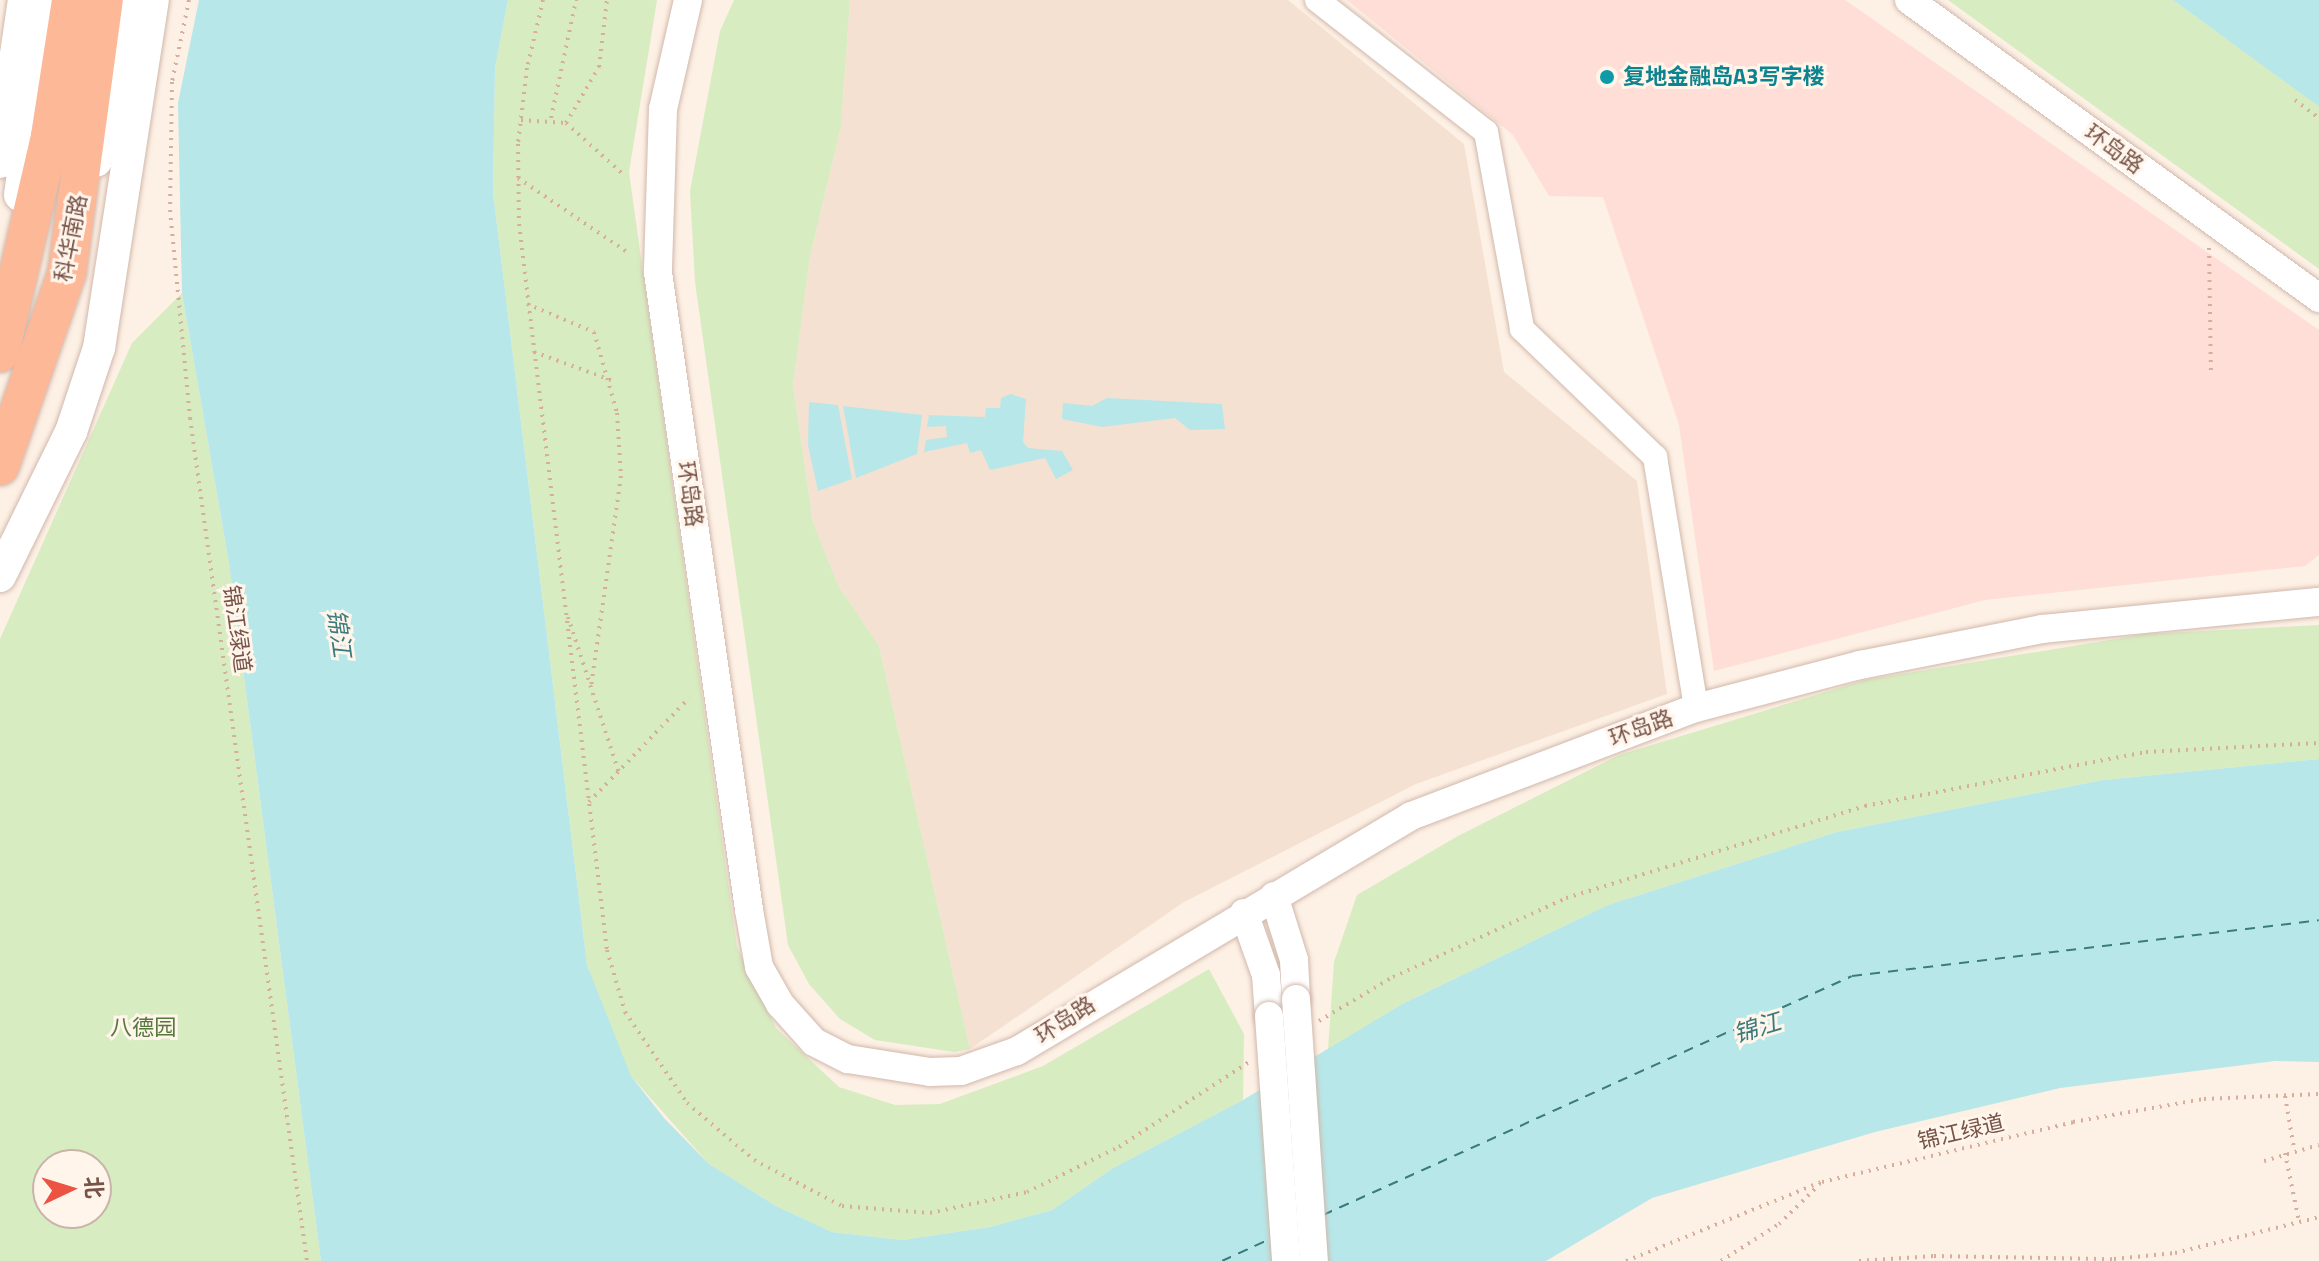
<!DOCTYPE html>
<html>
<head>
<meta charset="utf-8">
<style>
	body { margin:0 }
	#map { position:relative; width:2319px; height:1261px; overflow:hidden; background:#fdf0e4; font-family:"Titillium Web","Noto Sans SC",sans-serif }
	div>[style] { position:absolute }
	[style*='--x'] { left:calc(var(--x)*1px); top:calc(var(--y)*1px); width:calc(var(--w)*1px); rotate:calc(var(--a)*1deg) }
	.residential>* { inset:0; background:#f5e1d2 }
	.commercial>* { inset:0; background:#feded7 }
	.green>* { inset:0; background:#d8ecc1 }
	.water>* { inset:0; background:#b7e7e8 }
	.ferry>* { height:2px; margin-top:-1px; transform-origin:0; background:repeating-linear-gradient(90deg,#3b7b7d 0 10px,transparent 0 18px) }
	.path>* { height:4px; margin-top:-2px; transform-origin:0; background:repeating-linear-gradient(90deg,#d9ad9d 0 2px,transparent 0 8px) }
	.roads { filter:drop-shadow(0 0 2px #d1b8ac) drop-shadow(0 0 2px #d1b8ac) }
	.minor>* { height:24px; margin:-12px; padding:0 12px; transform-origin:12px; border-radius:12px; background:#fff }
	.tertiary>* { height:28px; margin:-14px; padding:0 14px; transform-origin:14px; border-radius:14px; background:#fff }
	.secondary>* { height:32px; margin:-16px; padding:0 16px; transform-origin:16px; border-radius:16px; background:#fff }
	.trunk>* { height:38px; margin:-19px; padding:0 19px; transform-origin:19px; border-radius:19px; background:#fdb898 }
	.bridges { filter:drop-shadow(0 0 2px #d1b8ac) drop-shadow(0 0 2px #d1b8ac) }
	.tertiary-bridge>* { height:28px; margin:-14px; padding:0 14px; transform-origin:14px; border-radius:14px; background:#fff }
	.dots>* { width:22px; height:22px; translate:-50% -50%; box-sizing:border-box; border:4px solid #fff5eb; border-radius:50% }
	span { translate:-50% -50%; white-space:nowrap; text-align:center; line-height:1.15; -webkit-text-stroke:6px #fff5eb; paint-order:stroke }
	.culture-label { font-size:22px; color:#0d838f; font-weight:700 }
	.left { translate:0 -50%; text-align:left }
	.street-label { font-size:22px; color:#775348 }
	.park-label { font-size:22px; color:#56783c }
	.water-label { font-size:24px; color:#3b7b7d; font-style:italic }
	.north { position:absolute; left:32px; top:1149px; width:80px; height:80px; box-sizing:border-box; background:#fff5eb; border:2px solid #c9b4aa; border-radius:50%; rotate:86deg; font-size:22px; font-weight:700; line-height:32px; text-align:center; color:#775348 }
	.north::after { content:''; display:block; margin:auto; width:28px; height:36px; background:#ed5343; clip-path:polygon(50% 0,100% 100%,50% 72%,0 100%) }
</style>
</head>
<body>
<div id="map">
	<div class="residential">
		<div style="clip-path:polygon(850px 0,1288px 0,1464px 144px,1504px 372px,1637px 481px,1667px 694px,1416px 784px,1184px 902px,970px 1049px,879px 646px,838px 585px,813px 522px,793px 385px,810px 257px,841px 126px)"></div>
	</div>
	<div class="commercial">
		<div style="clip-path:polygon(1347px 0,1845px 0,2319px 330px,2319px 555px,2305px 566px,1985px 600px,1714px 671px,1679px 425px,1603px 197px,1549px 196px,1513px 135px)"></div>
	</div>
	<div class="green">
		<div style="clip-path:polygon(508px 0,657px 0,629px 172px,737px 947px,776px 1028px,839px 1087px,895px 1105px,940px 1104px,1043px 1066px,1209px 969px,1244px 1034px,1243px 1100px,1113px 1168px,1052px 1210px,990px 1227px,902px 1240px,832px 1232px,776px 1206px,709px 1164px,631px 1076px,610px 1028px,587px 965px,493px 192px,495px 68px)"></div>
		<div style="clip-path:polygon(734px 0,850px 0,841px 126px,810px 257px,793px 385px,813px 522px,838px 585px,879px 646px,970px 1049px,954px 1052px,875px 1040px,840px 1019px,809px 984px,788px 945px,695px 282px,690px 191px,720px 31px)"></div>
		<div style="clip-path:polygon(1948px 0,2173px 0,2319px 106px,2319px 269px)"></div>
		<div style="clip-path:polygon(evenodd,182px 293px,229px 563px,321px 1261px,0 1261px,0 639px,132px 343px,182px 293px,48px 1165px,96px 1165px,96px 1213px,48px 1213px,48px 1165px)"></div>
		<div style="clip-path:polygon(2319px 625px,2319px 759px,2103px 780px,1837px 832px,1608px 905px,1404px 1003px,1328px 1050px,1334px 962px,1357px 895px,1458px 836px,1619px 755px,1865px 680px,2146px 634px)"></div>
	</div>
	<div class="water">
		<div style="clip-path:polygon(199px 0,508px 0,495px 68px,493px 192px,587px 965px,631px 1076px,664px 1118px,709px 1164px,776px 1206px,832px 1232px,902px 1240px,990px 1227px,1052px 1210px,1113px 1168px,1243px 1100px,1404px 1003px,1608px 905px,1837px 832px,2103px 780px,2319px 759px,2319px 1062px,2275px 1061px,2060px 1088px,1875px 1132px,1652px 1198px,1546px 1261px,321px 1261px,229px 563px,182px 293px,178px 103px)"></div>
		<div style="clip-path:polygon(2173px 0,2319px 0,2319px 106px,2310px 100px)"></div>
		<div style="clip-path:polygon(1011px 394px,1026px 399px,1023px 442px,1028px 448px,1062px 451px,1073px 470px,1056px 479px,1045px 458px,990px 470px,981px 450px,970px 453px,967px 443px,924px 452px,926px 440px,947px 437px,946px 426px,927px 427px,929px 415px,985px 417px,986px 408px,1000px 408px,1001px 398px)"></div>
		<div style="clip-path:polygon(1107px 398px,1222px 404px,1225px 429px,1190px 430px,1175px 418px,1102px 427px,1062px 419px,1063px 403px,1092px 406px)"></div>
		<div style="clip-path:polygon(809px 402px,838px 405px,852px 479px,818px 491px,808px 445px)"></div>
		<div style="clip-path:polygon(843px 406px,922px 415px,917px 454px,856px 478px)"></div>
	</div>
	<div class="ferry">
		<div style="--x:1323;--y:1215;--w:580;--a:-24.31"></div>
		<div style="--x:1852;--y:976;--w:470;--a:-6.8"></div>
		<div style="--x:1222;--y:1261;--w:53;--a:-24.6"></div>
	</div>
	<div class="path">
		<div style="--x:189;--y:0;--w:84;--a:101.7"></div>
		<div style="--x:172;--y:82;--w:128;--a:90.9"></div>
		<div style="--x:170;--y:210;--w:209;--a:84.5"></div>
		<div style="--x:190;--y:418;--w:851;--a:82.1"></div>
		<div style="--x:543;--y:0;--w:70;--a:103.2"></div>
		<div style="--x:527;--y:68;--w:77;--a:96.8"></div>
		<div style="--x:518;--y:144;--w:80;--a:89.3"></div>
		<div style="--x:519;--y:224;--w:731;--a:83.09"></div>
		<div style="--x:607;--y:950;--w:65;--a:73.8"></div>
		<div style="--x:625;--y:1012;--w:110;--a:55.7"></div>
		<div style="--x:687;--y:1103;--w:88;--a:40.4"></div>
		<div style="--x:754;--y:1160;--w:99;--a:27.6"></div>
		<div style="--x:842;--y:1206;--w:88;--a:4.5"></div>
		<div style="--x:930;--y:1213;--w:99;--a:-12.2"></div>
		<div style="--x:1027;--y:1192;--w:102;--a:-26.1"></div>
		<div style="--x:1119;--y:1147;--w:155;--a:-33.2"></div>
		<div style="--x:2295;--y:100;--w:30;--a:37"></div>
		<div style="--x:551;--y:118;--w:121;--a:-78"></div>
		<div style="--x:521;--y:120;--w:45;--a:3.8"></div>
		<div style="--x:566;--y:123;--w:76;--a:41.8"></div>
		<div style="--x:566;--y:123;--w:65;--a:-59.5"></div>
		<div style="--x:599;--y:67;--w:67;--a:-83.2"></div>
		<div style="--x:518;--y:178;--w:132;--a:34.2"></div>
		<div style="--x:2209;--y:248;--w:125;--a:89.1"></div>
		<div style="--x:527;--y:304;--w:73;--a:22.7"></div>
		<div style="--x:594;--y:332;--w:84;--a:74.1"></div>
		<div style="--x:617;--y:413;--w:63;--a:86.4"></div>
		<div style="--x:621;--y:476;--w:213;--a:98.1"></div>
		<div style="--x:534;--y:352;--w:82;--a:20"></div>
		<div style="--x:568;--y:617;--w:164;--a:71.9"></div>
		<div style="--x:589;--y:802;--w:144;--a:-46.1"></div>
		<div style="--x:1319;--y:1021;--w:86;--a:-30.7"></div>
		<div style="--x:1393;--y:977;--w:190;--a:-24.5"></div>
		<div style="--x:1566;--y:898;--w:313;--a:-17.1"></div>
		<div style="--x:1865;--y:806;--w:286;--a:-10.9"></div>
		<div style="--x:2146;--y:752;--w:173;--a:-3"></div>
		<div style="--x:2285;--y:1096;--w:53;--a:80.2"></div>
		<div style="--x:2285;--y:1153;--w:69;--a:78.4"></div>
		<div style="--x:2264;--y:1161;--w:57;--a:-16.2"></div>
		<div style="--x:1626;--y:1261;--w:211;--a:-22"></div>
		<div style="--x:1822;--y:1182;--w:258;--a:-13.4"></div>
		<div style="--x:2073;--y:1122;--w:133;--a:-10"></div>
		<div style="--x:2204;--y:1099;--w:115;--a:-2.5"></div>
		<div style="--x:1721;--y:1261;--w:69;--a:-32.5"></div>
		<div style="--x:1779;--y:1224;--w:57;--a:-44.3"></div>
		<div style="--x:1859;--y:1261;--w:75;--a:-3.8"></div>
		<div style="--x:1934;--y:1256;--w:180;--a:1"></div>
		<div style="--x:2114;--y:1259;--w:61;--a:-5.6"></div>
		<div style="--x:2175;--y:1253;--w:148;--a:-14"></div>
	</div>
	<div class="roads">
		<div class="minor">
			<div style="--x:1317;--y:0;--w:214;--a:38"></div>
			<div style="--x:1486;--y:132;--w:200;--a:79.6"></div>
			<div style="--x:1522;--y:329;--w:185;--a:43.9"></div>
			<div style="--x:1655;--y:457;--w:254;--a:80.7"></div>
		</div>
		<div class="tertiary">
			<div style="--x:688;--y:0;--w:112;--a:102.9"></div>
			<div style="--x:663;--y:109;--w:163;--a:91.8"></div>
			<div style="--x:658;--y:272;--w:644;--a:81.88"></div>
			<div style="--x:749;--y:910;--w:58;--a:80"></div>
			<div style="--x:759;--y:967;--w:43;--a:60.4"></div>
			<div style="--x:780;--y:1004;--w:51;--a:48.2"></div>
			<div style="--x:814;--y:1042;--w:38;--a:27"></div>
			<div style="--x:848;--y:1059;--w:83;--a:9"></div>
			<div style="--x:930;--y:1072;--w:31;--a:-2"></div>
			<div style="--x:961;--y:1071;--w:59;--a:-19.7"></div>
			<div style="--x:1017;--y:1051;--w:459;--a:-30.8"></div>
			<div style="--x:1411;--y:816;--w:305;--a:-20.8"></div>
			<div style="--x:1696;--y:708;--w:170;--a:-14.7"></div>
			<div style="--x:1860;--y:665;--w:186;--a:-11.2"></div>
			<div style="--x:2042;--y:629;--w:278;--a:-5.6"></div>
			<div style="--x:1909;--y:0;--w:507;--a:36.01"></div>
			<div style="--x:1274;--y:896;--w:67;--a:72.6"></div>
			<div style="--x:1294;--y:960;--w:39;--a:87"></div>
			<div style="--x:1244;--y:913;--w:66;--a:70.5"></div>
			<div style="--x:1266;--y:975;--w:41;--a:85.8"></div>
		</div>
		<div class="secondary">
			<div style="--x:96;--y:161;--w:164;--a:-78.8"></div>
			<div style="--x:0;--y:162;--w:164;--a:-81.6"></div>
			<div style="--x:20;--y:195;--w:197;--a:-82.4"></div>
			<div style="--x:0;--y:576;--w:161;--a:-63.8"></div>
			<div style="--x:71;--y:432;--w:89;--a:-71.6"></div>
			<div style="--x:99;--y:348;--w:352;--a:-81.2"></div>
		</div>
		<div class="trunk">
			<div style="--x:0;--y:353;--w:223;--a:-77"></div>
			<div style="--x:50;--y:136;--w:138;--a:-81.2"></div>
			<div style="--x:0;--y:466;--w:205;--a:-70.9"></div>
			<div style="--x:67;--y:272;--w:275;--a:-82.3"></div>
		</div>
	</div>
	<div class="bridges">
		<div class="tertiary-bridge">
			<div style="--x:1296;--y:999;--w:263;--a:86.1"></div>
			<div style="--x:1269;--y:1016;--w:246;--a:86"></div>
		</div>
	</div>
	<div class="dots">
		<div style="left:1607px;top:77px;background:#0f9aa8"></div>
	</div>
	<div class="culture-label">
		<span class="left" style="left:1623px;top:77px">复地金融岛A3写字楼</span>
	</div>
	<div class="street-label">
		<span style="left:2114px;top:149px;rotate:36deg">环岛路</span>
		<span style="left:71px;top:238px;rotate:-79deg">科华南路</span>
		<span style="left:690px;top:494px;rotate:82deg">环岛路</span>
		<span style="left:237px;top:629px;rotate:82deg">锦江绿道</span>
		<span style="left:1641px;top:728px;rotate:-20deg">环岛路</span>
		<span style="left:1065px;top:1020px;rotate:-33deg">环岛路</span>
		<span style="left:1961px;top:1132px;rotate:-13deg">锦江绿道</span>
	</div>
	<div class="park-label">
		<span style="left:143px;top:1028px">八德园</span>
	</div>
	<div class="water-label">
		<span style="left:339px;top:633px;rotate:82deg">锦江</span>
		<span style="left:1757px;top:1028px;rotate:-17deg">锦江</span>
	</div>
	<div class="north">北</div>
</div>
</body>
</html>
